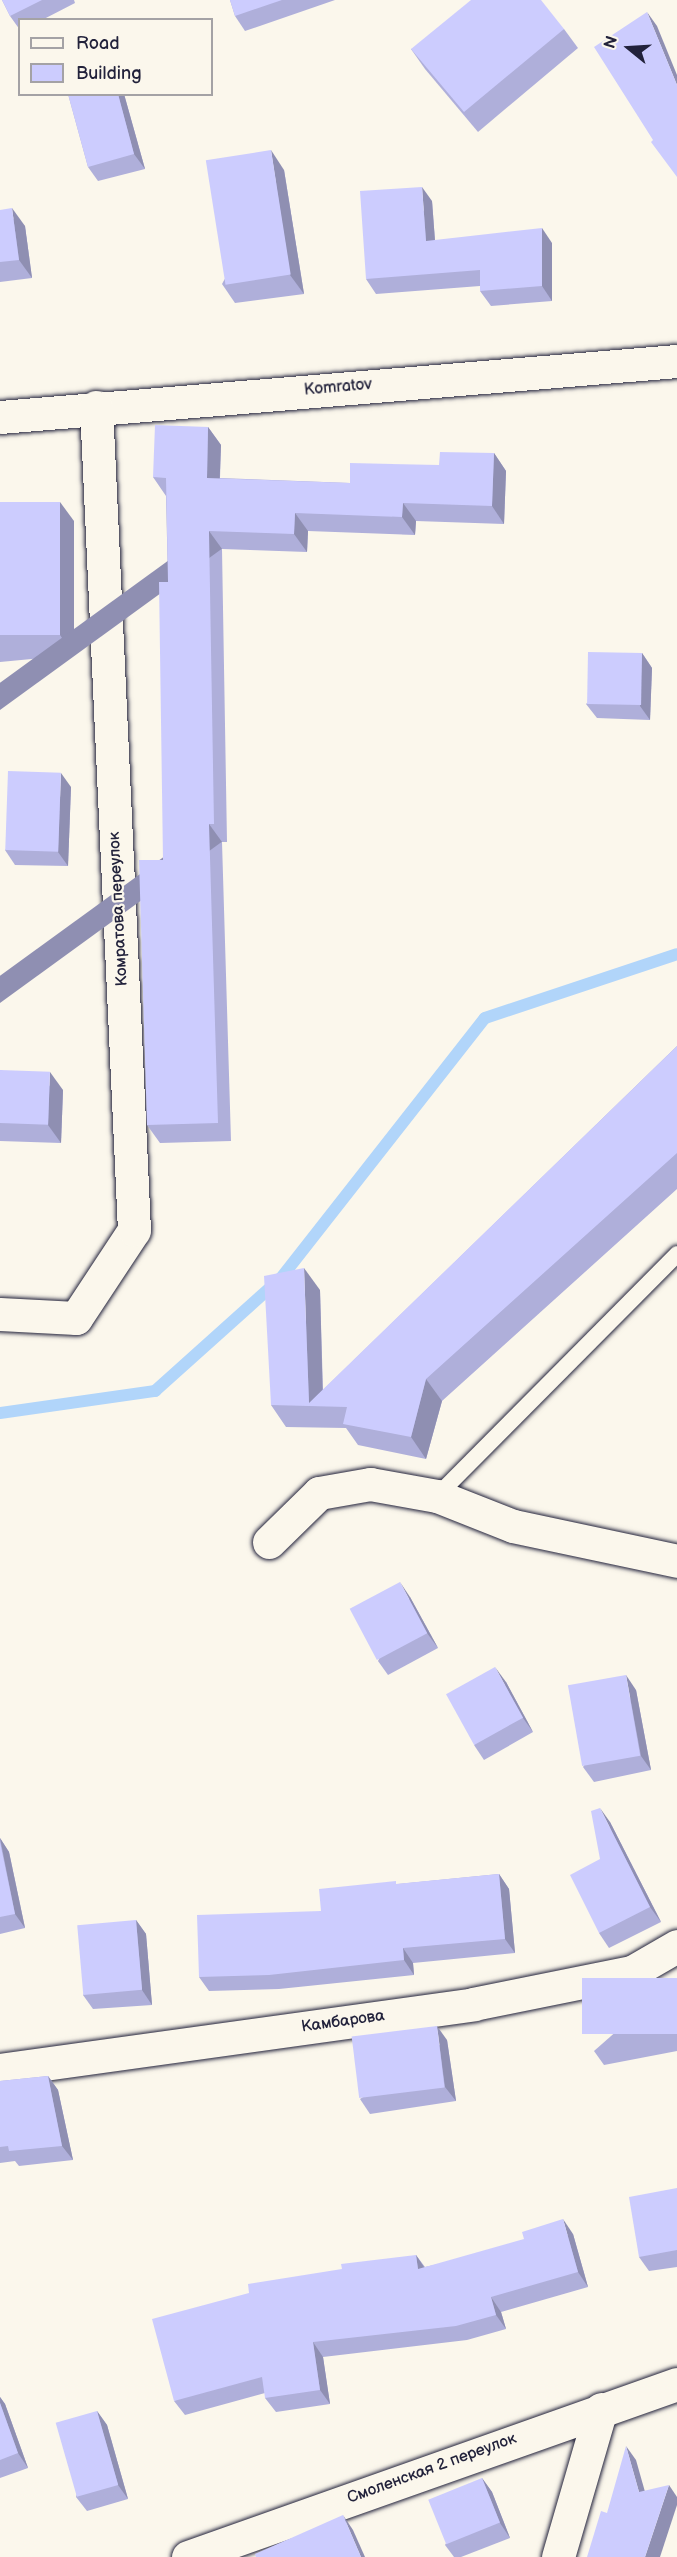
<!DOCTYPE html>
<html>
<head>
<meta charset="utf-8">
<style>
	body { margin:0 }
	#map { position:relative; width:677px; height:2557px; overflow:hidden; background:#fbf7ec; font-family:"Balsamiq Sans",sans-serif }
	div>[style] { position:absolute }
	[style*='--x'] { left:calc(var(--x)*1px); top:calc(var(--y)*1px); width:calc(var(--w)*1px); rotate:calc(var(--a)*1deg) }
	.stream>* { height:12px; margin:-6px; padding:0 6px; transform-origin:6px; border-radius:6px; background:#b1d5fa }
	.roads { filter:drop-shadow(0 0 2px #22223b) drop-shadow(0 0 2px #22223b) }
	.lane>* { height:16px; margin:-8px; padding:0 8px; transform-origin:8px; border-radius:8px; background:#fbf7ec }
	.street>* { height:33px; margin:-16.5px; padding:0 16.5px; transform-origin:16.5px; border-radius:16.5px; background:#fbf7ec }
	.wall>* { inset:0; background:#afafda }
	.shaded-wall>* { inset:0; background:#8f8fb2; transform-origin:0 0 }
	.building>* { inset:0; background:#ccccfe; transform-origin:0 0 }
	span { translate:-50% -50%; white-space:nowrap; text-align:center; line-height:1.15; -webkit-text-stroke:4.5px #fbf7ec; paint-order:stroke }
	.street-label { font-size:16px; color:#22223b }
	.legend { position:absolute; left:18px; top:18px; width:195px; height:78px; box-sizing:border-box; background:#fbf7ec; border:2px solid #a4a2a5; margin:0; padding:8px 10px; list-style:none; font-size:18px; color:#22223b }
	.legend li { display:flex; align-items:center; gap:12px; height:30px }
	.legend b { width:30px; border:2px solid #a4a2a5 }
	.north { position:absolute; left:599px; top:18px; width:60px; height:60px; -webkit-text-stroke:4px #fbf7ec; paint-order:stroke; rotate:288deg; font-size:16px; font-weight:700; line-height:24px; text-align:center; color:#22223b }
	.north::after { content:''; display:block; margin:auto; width:21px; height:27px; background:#22223b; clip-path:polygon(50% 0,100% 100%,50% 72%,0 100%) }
</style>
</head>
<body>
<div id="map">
	<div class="stream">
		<div style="--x:0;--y:1413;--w:157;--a:-8.1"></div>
		<div style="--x:155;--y:1391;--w:169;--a:-41.9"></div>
		<div style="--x:281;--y:1278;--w:330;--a:-51.9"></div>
		<div style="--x:485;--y:1018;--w:202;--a:-18.4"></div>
	</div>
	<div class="roads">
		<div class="lane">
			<div style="--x:437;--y:1496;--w:341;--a:-45.2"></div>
		</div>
		<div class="street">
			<div style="--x:0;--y:417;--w:679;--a:-4.73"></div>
			<div style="--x:0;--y:1314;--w:76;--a:3"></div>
			<div style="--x:76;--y:1318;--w:105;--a:-56.6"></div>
			<div style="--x:134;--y:1230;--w:824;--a:-92.64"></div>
			<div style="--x:269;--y:1542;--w:70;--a:-44.4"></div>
			<div style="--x:319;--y:1493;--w:52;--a:-10"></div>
			<div style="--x:370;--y:1484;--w:68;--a:10.2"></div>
			<div style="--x:437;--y:1496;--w:82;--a:21.5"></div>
			<div style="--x:513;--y:1526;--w:168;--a:12"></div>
			<div style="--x:0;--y:2070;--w:478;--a:-7.9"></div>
			<div style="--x:473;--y:2004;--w:162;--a:-11.4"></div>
			<div style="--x:632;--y:1972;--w:52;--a:-30"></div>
			<div style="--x:188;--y:2557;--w:519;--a:-19.48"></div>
			<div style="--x:558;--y:2557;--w:154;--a:-73.8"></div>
		</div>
	</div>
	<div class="wall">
		<div style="clip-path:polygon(2px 0,74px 0,75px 3px,42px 20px,20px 20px,20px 30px,10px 16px)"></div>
		<div style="clip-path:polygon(230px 0,335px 0,245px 31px,235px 16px)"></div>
		<div style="clip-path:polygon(564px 29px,578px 48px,478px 132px,425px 69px,411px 49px)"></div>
		<div style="clip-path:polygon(68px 94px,124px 94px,145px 169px,98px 181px,88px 167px)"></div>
		<div style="clip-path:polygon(284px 170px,304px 294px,235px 303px,222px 284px)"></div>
		<div style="clip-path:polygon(432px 201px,435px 240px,552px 243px,552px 301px,491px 306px,480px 291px,480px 286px,376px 294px,366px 279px)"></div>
		<div style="clip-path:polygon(0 210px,25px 226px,32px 278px,0 282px)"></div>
		<div style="clip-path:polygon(208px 427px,221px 445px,220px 478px,350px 483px,439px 465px,494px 453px,506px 471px,504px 524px,416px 521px,415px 535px,308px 531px,307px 552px,222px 549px,227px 842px,222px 842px,231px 1141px,160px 1143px,147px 1125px,163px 860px,168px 582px,166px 496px,153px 477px)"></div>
		<div style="clip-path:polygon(0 503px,74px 521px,74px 655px,0 662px)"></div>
		<div style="clip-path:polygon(642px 653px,652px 668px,650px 720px,597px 718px,586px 704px)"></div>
		<div style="clip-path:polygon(71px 787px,68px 866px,15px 865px,5px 850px)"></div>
		<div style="clip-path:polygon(677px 1046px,677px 1189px,442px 1401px,426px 1459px,358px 1445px,346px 1428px,286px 1427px,271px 1405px,320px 1290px,323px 1390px)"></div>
		<div style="clip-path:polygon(0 1070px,63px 1090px,61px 1143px,0 1141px)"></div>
		<div style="clip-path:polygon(410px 1597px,438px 1648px,388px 1675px,378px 1661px)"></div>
		<div style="clip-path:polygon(506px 1682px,533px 1732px,484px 1760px,474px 1745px)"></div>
		<div style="clip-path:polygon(636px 1690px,651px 1770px,594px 1782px,583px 1767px)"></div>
		<div style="clip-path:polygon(610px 1822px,661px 1922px,609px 1948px,599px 1933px)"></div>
		<div style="clip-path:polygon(0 1838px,9px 1852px,25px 1928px,0 1934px)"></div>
		<div style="clip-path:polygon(499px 1874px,509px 1889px,515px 1953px,413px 1963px,414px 1975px,279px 1989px,209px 1991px,199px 1977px,321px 1911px,398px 1884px)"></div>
		<div style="clip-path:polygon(136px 1920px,146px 1934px,152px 2005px,93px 2009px,83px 1995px)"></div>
		<div style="clip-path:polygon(677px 1978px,677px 2051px,604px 2065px,594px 2051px)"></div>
		<div style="clip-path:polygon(447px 2040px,456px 2101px,370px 2114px,360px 2099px)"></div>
		<div style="clip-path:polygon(48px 2076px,58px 2090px,73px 2160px,19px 2166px,15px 2161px,0 2163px,0 2081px)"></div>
		<div style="clip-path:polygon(677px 2188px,677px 2267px,649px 2271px,639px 2257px)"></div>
		<div style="clip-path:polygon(573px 2234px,588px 2287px,501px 2312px,506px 2329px,467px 2340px,323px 2357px,330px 2404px,276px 2412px,265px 2398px,265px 2393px,185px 2415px,174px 2401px,416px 2255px,425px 2267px)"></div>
		<div style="clip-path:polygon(0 2397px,5px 2404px,28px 2468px,0 2478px)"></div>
		<div style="clip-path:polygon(97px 2411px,107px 2425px,128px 2499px,87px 2511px,76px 2497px)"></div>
		<div style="clip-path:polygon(482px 2478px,492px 2492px,510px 2538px,461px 2557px,454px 2557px,445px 2545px)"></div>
	</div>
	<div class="shaded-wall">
		<div style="clip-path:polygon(647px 12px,657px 26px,677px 75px,677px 85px)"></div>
		<div style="clip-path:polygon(118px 94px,124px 94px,145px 169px,134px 154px)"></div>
		<div style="clip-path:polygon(271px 150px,284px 170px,304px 294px,290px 275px)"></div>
		<div style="clip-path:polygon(422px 187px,432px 201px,436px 255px,426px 241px)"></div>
		<div style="clip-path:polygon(12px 208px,25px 226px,32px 278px,19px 260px)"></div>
		<div style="clip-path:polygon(542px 228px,552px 243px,552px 301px,542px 286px)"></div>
		<div style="clip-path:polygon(208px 427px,221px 445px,219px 496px,207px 478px)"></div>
		<div style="clip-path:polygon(494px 453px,506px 471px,504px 524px,492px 506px)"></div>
		<div style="clip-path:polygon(60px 502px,74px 521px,74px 655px,60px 635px)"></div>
		<div style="clip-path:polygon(403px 503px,416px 521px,415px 535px,402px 517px)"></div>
		<div style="clip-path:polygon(295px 513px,308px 531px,307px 552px,294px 534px)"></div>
		<div style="left:209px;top:531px;width:22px;height:293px;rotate:54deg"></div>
		<div style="clip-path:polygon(642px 653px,652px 668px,650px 720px,640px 706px)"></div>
		<div style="clip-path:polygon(61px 773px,71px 787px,68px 866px,58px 852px)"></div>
		<div style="left:209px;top:824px;width:22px;height:299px;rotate:54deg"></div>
		<div style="clip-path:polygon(50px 1072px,63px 1090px,61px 1143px,48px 1125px)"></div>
		<div style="clip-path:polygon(304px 1268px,320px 1290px,323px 1406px,309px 1403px)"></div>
		<div style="clip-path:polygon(426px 1379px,442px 1401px,426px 1459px,411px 1437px)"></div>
		<div style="clip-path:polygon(400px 1582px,410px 1597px,438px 1648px,427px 1633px)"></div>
		<div style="clip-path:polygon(495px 1667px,506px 1682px,533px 1732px,523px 1718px)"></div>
		<div style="clip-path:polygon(626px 1675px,636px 1690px,651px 1770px,641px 1756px)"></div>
		<div style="clip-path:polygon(600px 1808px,610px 1822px,661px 1922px,650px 1907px)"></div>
		<div style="clip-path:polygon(0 1838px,9px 1852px,25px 1928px,15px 1914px)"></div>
		<div style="clip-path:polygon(499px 1874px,509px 1889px,515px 1953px,505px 1939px)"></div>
		<div style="clip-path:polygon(136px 1920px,146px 1934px,152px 2005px,142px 1990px)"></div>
		<div style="clip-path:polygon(403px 1948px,413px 1963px,414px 1975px,404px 1960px)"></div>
		<div style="clip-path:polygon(437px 2026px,447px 2040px,456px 2101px,445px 2087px)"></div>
		<div style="clip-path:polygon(48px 2076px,58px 2090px,73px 2160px,62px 2146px)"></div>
		<div style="clip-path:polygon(563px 2219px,573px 2234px,588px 2287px,578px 2272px)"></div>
		<div style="clip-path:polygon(416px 2255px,426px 2270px,418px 2269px)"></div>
		<div style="clip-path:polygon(491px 2297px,501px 2312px,506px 2329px,496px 2315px)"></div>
		<div style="clip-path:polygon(313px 2342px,323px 2357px,330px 2404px,320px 2390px)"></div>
		<div style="clip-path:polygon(0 2397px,5px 2404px,28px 2468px,18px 2453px,0 2403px)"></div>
		<div style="clip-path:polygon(97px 2411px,107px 2425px,128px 2499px,118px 2485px)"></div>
		<div style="clip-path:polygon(626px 2446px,636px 2460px,649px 2506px,639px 2492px)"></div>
		<div style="clip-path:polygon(482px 2478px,492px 2492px,510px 2538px,500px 2523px)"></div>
		<div style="clip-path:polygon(669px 2485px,677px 2497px,677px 2505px,660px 2557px,645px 2557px)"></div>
		<div style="clip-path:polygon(343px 2515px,353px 2530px,365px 2557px,361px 2557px)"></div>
	</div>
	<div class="building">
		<div style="clip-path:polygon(2px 0,42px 0,10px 16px)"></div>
		<div style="clip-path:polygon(230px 0,282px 0,235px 16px)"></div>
		<div style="clip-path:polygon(471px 0,541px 0,564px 29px,464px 112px,411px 49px)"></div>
		<div style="clip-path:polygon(647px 12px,677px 85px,677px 177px,651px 142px,653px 140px,594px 47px)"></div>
		<div style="clip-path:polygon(68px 94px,118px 94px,134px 154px,88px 167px)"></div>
		<div style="left:271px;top:150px;width:126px;height:66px;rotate:81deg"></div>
		<div style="clip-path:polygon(422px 187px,426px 241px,542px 228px,542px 286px,480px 291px,480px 270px,366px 279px,360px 191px)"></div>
		<div style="clip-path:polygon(12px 208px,19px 260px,0 262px,0 210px)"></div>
		<div style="clip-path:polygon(155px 425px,208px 427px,207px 478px,350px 483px,350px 463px,439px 465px,440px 452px,494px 453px,492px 506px,403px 503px,402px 517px,295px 513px,294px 534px,209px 531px,214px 824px,209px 824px,218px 1123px,147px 1125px,139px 860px,163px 860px,159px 582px,168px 582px,166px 478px,153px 477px)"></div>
		<div style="left:60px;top:502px;width:133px;height:60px;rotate:90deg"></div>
		<div style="left:588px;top:652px;width:54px;height:52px;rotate:1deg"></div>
		<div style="left:8px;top:771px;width:53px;height:79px;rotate:2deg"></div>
		<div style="clip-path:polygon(677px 1046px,677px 1153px,426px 1379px,411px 1437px,343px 1424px,347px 1407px,271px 1405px,264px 1276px,304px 1268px,309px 1403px)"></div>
		<div style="left:0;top:1070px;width:50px;height:53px;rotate:2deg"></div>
		<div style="left:400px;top:1582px;width:58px;height:57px;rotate:62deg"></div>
		<div style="left:495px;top:1667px;width:58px;height:56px;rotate:61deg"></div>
		<div style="left:626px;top:1675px;width:82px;height:59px;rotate:80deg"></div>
		<div style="clip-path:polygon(600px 1808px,650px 1907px,599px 1933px,570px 1875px,600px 1859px,591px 1811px)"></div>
		<div style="clip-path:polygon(0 1842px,15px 1914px,0 1917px)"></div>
		<div style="clip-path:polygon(499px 1874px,505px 1939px,403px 1948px,404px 1960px,269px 1975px,199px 1977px,197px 1915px,321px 1911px,319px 1889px,396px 1881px,396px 1884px)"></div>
		<div style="left:136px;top:1920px;width:70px;height:59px;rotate:85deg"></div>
		<div style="left:677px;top:1978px;width:56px;height:95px;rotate:90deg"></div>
		<div style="left:437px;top:2026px;width:62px;height:86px;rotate:83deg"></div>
		<div style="clip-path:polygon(48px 2076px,62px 2146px,9px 2151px,8px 2146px,0 2147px,0 2081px)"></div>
		<div style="clip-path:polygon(677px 2188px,677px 2250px,639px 2257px,629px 2197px)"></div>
		<div style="clip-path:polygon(563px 2219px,578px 2272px,491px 2297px,496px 2315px,456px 2326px,313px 2342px,320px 2390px,265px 2398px,262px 2377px,174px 2401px,152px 2319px,249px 2293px,248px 2284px,342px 2269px,341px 2264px,416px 2255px,418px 2269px,524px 2239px,522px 2232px)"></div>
		<div style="clip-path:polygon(0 2403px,18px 2453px,0 2460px)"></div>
		<div style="left:97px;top:2411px;width:77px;height:43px;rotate:74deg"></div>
		<div style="clip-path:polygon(626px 2446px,639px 2492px,669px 2485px,645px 2557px,587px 2557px,601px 2511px,607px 2513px)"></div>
		<div style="left:482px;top:2478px;width:48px;height:58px;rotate:68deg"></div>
		<div style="clip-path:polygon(343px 2515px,361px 2557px,256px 2557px,255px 2554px)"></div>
	</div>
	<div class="street-label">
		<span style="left:338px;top:388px;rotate:-5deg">Komratov</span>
		<span style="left:119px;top:909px;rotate:-93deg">Комратова переулок</span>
		<span style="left:343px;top:2022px;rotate:-8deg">Камбарова</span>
		<span style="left:432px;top:2469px;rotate:-20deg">Смоленская 2 переулок</span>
	</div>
	<ul class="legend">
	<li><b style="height:8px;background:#fbf7ec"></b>Road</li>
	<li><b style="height:16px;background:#ccccfe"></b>Building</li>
	</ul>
	<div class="north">N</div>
</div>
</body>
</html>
